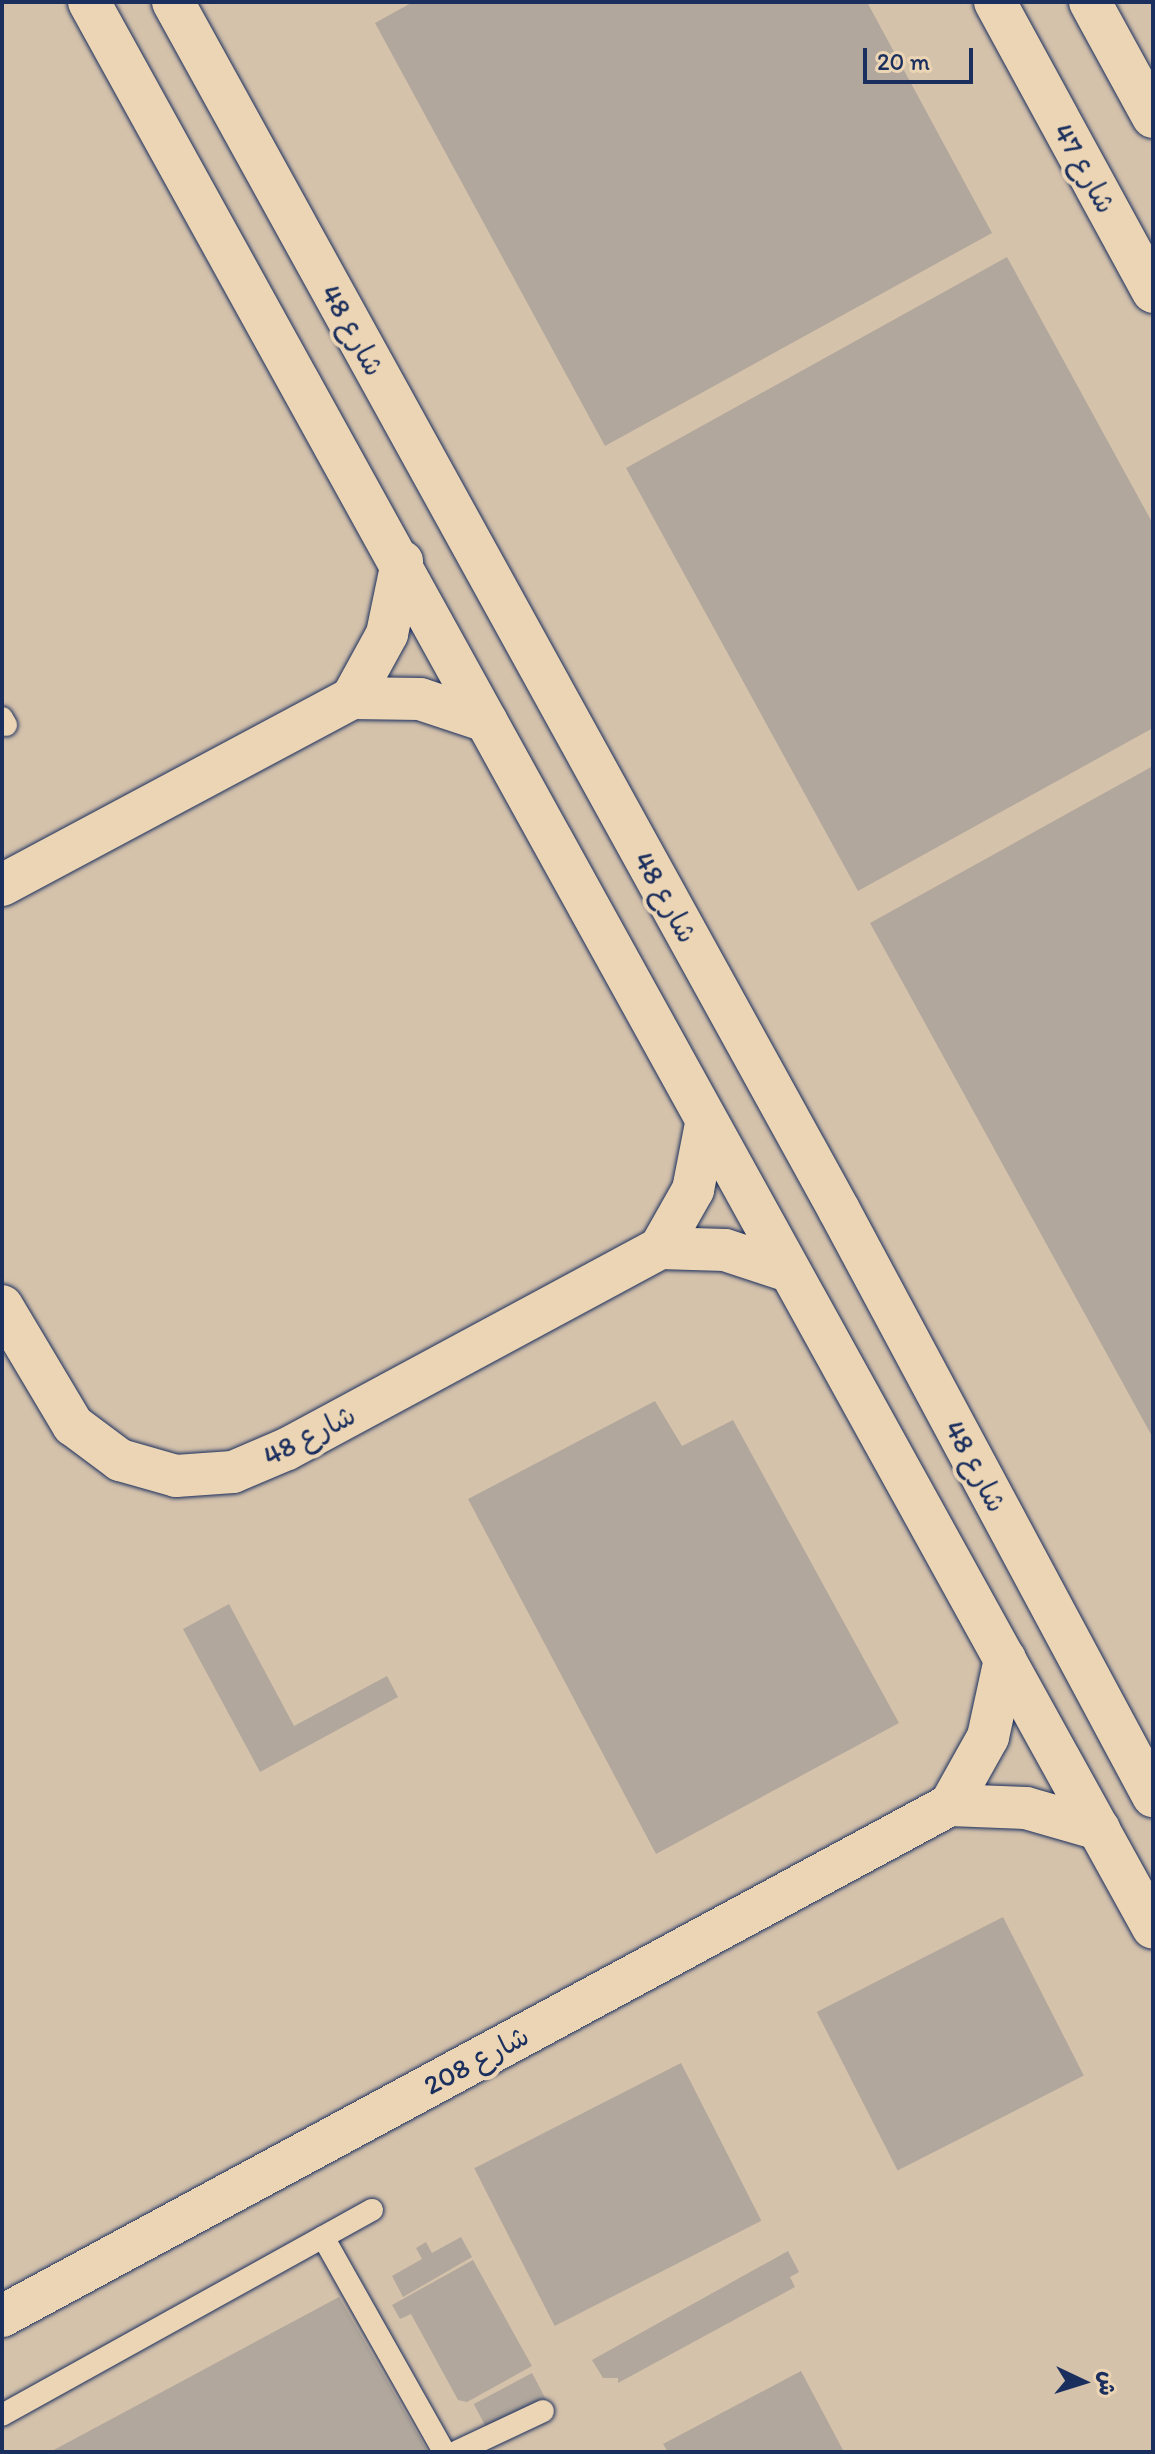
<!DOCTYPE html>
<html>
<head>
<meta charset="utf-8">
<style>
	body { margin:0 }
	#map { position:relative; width:1155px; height:2454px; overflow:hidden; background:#e4ceb1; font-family:Itim,"Playpen Sans Arabic",sans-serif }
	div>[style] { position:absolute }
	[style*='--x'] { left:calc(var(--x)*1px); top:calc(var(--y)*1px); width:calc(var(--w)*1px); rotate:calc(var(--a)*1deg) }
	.built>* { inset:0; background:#d5c2ab; transform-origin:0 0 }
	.building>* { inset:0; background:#b1a79c; transform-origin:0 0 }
	.roads { filter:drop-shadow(0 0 2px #1b2f5e) drop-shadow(0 0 2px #1b2f5e) }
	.lane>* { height:22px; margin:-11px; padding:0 11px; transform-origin:11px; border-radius:11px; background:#ecd5b4 }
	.street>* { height:42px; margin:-21px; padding:0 21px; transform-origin:21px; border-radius:21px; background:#ecd5b4 }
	span { translate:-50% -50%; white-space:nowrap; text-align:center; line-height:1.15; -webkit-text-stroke:8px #ecd5b4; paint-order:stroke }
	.street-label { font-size:28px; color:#1b2f5e }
	.frame { position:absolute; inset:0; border:4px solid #1b2f5e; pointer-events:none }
	.north { position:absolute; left:1043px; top:2342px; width:80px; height:80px; -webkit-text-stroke:6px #ecd5b4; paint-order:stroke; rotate:94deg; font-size:22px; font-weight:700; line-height:32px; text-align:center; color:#1b2f5e }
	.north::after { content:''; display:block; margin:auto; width:28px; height:36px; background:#1b2f5e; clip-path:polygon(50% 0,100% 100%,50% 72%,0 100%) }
	.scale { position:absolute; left:863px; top:48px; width:110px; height:36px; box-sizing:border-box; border:4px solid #1b2f5e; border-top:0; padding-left:10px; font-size:24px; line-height:28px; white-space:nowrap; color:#1b2f5e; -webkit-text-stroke:6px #ecd5b4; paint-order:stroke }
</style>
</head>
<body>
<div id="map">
	<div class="built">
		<div style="left:2px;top:2px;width:1151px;height:2450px"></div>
	</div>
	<div class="building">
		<div style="clip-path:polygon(413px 2px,867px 2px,992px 233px,605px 446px,375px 23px)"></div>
		<div style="clip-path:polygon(1007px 257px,1153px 524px,1153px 728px,858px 891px,626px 468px)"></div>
		<div style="clip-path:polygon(1153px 766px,1153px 1438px,870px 923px)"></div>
		<div style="clip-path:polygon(655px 1401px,682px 1446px,733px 1420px,899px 1723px,656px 1854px,468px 1499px)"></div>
		<div style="clip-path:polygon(229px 1604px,294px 1726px,387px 1676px,398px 1697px,260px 1772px,183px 1629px)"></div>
		<div style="left:1003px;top:1917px;width:178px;height:209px;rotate:63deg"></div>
		<div style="left:681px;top:2063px;width:177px;height:232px;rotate:63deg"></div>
		<div style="clip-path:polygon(461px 2237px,472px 2257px,403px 2297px,392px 2276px,422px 2259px,416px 2248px,426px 2242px,432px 2253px)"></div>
		<div style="clip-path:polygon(788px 2251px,799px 2272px,790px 2277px,795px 2287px,618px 2383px,618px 2378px,603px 2378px,592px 2360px)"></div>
		<div style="clip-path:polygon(473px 2260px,532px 2366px,467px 2402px,458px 2400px,411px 2314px,400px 2319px,392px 2305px)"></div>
		<div style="clip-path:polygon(339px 2297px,428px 2452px,50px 2452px)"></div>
		<div style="clip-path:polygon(801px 2371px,844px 2452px,668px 2452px,663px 2444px)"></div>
		<div style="left:532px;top:2373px;width:30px;height:66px;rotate:62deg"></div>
	</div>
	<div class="roads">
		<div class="lane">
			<div style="--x:2;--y:718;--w:8;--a:60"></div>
			<div style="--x:323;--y:2237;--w:247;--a:60.6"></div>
			<div style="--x:2;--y:2415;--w:423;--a:-29"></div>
			<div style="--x:456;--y:2452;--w:96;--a:-25.2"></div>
		</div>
		<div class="street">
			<div style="--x:89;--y:2;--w:2200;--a:61.08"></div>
			<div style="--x:173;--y:2;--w:1379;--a:61.13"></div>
			<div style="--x:839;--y:1210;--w:665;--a:61.82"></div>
			<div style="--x:995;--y:2;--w:330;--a:61.4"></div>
			<div style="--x:1090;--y:2;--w:131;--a:61.3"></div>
			<div style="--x:352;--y:698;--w:73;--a:-61.3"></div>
			<div style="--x:387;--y:634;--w:74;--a:-78.2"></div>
			<div style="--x:2;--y:885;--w:397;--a:-28.1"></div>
			<div style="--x:352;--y:698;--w:68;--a:0.8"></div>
			<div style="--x:420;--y:699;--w:70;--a:18.4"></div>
			<div style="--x:660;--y:1248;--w:67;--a:-60.4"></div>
			<div style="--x:693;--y:1190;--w:67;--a:-78.9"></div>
			<div style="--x:2;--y:1306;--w:139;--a:59.2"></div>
			<div style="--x:73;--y:1425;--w:59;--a:36.7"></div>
			<div style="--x:120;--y:1460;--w:58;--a:15.9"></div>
			<div style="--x:176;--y:1476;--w:57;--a:-4"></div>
			<div style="--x:233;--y:1472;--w:59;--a:-23.1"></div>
			<div style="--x:287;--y:1449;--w:424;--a:-28.3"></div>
			<div style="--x:660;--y:1248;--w:65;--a:1.8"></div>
			<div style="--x:725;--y:1250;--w:64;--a:18.2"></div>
			<div style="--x:950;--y:1805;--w:78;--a:-60.8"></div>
			<div style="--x:988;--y:1737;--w:80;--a:-77.7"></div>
			<div style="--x:2;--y:2316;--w:1077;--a:-28.33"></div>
			<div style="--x:950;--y:1805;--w:76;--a:2.3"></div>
			<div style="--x:1026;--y:1808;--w:76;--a:16"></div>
		</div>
	</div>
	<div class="street-label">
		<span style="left:1085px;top:168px;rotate:61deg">شارع 47</span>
		<span style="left:353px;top:330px;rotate:61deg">شارع 48</span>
		<span style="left:666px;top:897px;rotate:61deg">شارع 48</span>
		<span style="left:309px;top:1435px;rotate:-27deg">شارع 48</span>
		<span style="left:976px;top:1466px;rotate:62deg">شارع 48</span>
		<span style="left:476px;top:2060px;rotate:-28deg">شارع 208</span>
	</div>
	<div class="frame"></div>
	<div class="north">ش</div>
	<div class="scale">20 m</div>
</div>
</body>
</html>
